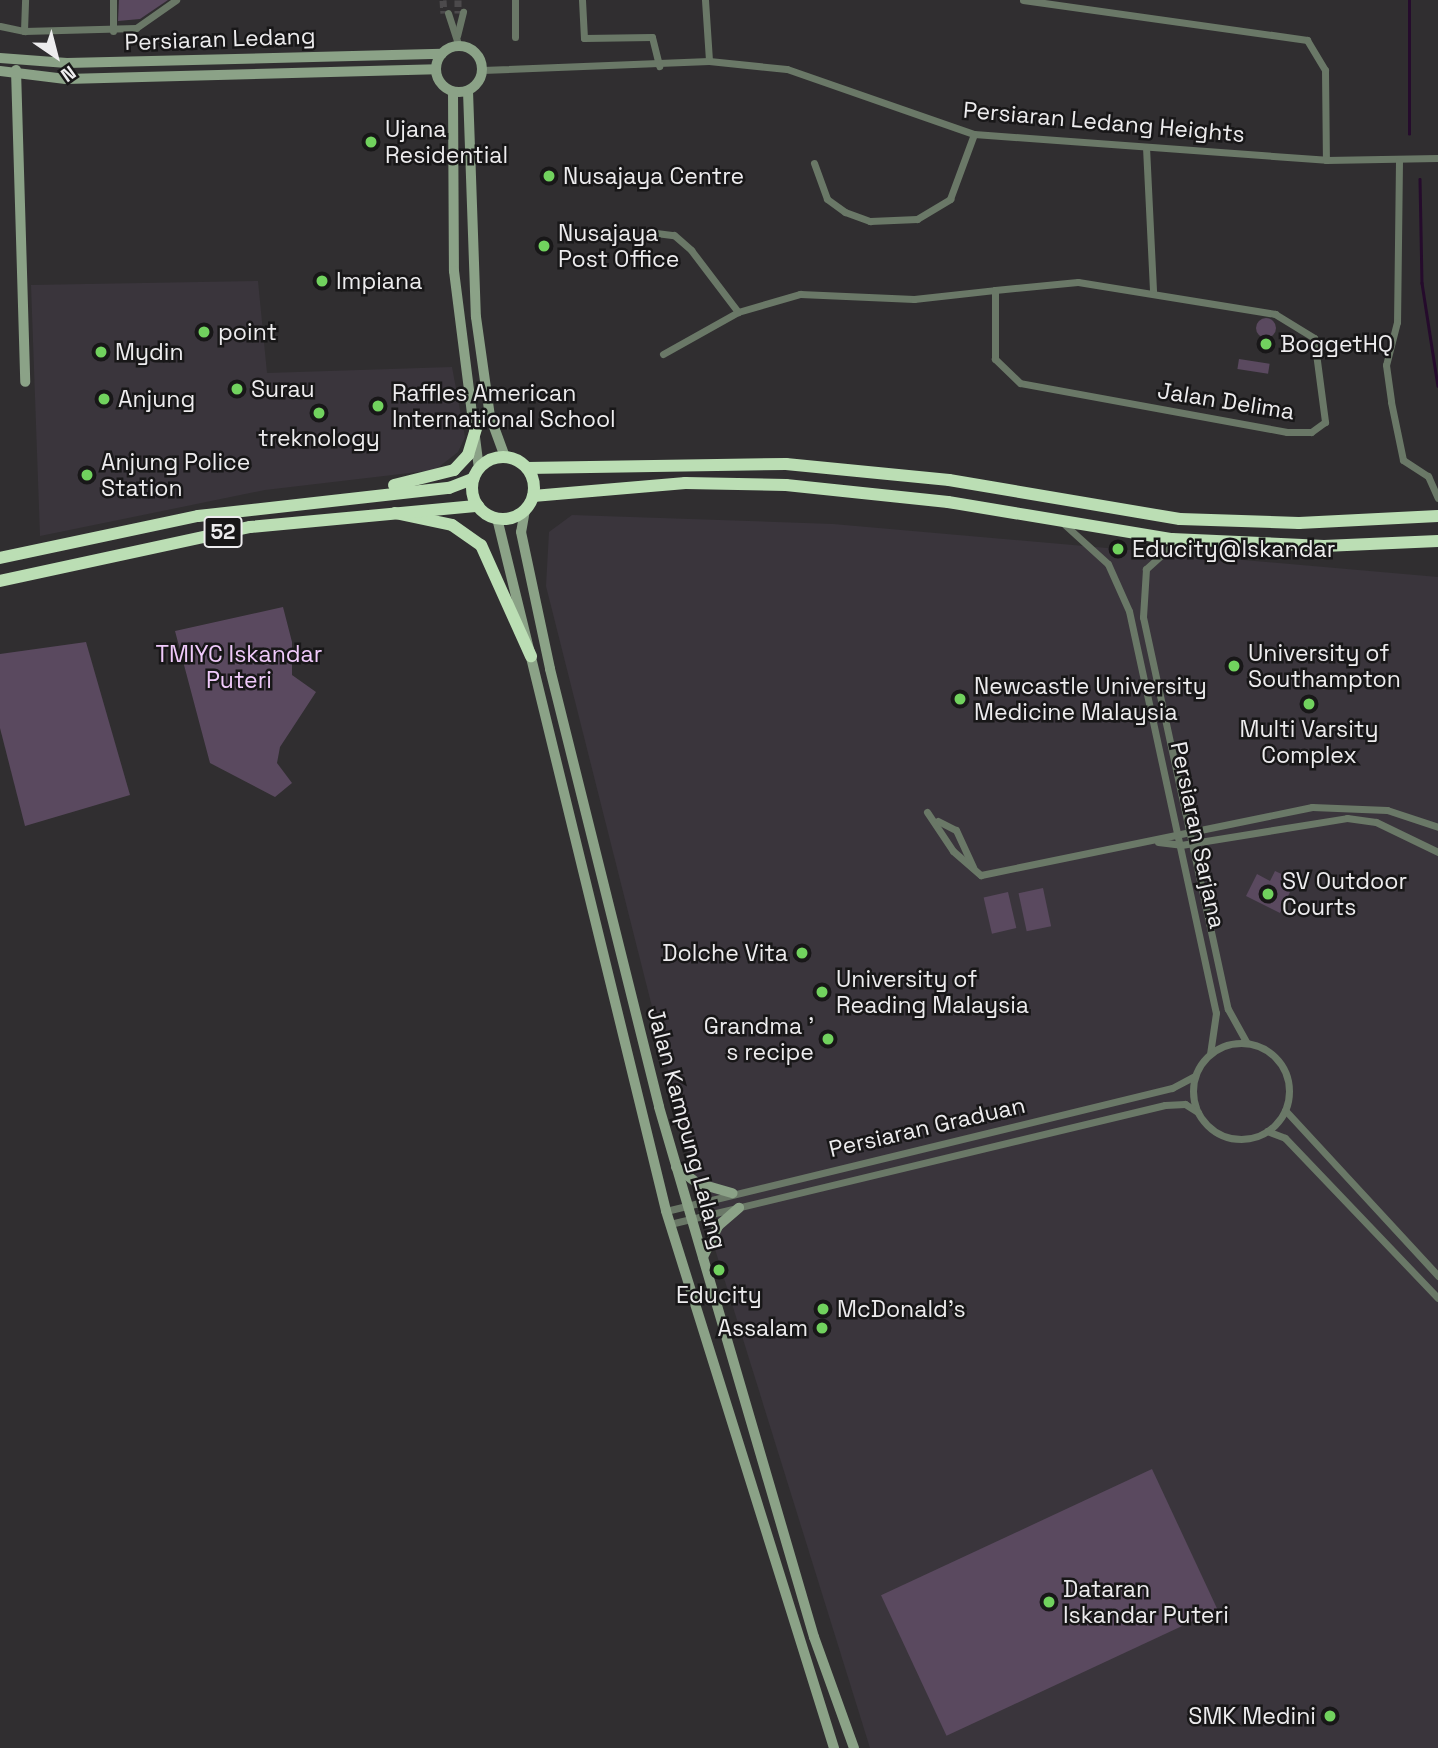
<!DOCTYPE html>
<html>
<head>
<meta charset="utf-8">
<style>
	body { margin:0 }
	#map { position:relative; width:1438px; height:1748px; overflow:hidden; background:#302e30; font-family:"Space Grotesk",sans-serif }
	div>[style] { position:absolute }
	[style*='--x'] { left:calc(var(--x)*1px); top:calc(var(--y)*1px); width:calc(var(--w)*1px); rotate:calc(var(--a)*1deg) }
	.built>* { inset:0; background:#3a353c }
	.green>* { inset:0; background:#5a495f; transform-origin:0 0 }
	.round { border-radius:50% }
	.stream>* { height:2.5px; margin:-1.25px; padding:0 1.25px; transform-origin:1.25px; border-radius:1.25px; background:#250b2c }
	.street-tunnel>* { height:7px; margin-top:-3.5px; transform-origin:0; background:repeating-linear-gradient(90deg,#4c4a4c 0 7px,transparent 0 10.5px) }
	.street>* { height:7px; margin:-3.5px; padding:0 3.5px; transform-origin:3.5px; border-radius:3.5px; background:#6a7867 }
	.street>.ring { margin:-3.5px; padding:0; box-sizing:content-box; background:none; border:7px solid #6a7867; border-radius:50% }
	.secondary>* { height:10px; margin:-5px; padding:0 5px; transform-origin:5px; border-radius:5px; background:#8ba287 }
	.secondary>.ring { margin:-5px; padding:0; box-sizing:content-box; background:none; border:10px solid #8ba287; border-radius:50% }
	.highway>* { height:12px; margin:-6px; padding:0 6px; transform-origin:6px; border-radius:6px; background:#bbdeb4 }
	.highway>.ring { margin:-6px; padding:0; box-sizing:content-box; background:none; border:12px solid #bbdeb4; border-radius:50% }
	.dots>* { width:19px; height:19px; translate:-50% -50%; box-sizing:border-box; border:4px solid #181718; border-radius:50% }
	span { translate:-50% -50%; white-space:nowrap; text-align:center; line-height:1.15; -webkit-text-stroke:5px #181718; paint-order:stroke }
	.shield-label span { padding:2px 5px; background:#181718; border:2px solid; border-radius:5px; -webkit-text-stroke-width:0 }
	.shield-label { font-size:21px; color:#edecee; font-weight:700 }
	.street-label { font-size:23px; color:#edecee }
	.poi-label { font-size:23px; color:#edecee }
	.left { translate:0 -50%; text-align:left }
	.right { translate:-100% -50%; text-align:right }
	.park-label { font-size:23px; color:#f0cafb }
	.north { position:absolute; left:21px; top:21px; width:70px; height:70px; -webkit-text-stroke:5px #181718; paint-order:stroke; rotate:145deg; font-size:19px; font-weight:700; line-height:28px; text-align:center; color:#edecee }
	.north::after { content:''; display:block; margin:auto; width:24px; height:32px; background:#edecee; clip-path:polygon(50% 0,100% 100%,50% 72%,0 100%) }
</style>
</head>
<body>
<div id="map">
	<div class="built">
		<div style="clip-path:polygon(258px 281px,267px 373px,452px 367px,465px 437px,458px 452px,435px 470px,265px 490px,40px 536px,31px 285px)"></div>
		<div style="clip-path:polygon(572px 515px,833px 524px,1438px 577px,1438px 1748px,870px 1748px,705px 1217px,546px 586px,549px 532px)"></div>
	</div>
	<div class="green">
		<div style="clip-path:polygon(119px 0,168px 0,140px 19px,118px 21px)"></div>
		<div class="round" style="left:1256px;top:318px;width:20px;height:20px"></div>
		<div style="left:1239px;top:359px;width:31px;height:10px;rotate:9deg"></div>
		<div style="clip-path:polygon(283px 607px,292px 642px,292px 675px,316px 692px,280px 747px,277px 763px,292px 783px,275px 797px,210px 763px,175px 631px)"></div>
		<div style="clip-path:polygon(86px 642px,130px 795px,25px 826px,0 728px,0 654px)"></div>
		<div style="clip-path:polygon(1275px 871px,1288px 877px,1283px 888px,1290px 892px,1280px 913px,1246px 896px,1257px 874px,1270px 881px)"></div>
		<div style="left:1043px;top:888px;width:39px;height:25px;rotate:78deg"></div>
		<div style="left:1008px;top:892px;width:37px;height:25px;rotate:77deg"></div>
		<div style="left:1152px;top:1469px;width:155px;height:299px;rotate:65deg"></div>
	</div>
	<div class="stream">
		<div style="--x:1409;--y:134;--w:134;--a:-90"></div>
		<div style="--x:1420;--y:179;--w:104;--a:88.9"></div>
		<div style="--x:1422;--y:283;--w:104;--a:81.2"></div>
	</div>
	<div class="street-tunnel">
		<div style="--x:443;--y:0;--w:13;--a:86"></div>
		<div style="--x:458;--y:0;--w:13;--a:90"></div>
	</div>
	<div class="street">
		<div style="--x:582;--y:0;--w:38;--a:87"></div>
		<div style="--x:584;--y:38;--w:68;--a:-0.8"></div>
		<div style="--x:652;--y:37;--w:30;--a:76"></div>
		<div style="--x:705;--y:0;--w:61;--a:86.2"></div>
		<div style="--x:1023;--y:0;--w:287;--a:8"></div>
		<div style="--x:1307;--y:40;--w:35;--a:59"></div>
		<div style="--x:1325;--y:70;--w:90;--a:89.4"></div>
		<div style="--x:448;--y:13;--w:35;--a:72"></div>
		<div style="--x:0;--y:26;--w:25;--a:12"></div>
		<div style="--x:24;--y:31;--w:112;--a:-1.5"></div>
		<div style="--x:136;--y:28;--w:49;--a:-35"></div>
		<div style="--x:24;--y:31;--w:31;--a:-88"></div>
		<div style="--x:113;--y:31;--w:31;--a:-90"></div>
		<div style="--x:457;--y:36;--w:25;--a:-76"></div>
		<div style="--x:515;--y:37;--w:37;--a:-90"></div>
		<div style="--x:482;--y:70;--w:227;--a:-2.3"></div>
		<div style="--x:709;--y:61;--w:78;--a:5.9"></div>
		<div style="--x:787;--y:69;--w:198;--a:19.2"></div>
		<div style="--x:974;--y:134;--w:353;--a:4.2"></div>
		<div style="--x:1326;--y:160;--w:112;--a:-1"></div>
		<div style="--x:1146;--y:147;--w:144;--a:87.2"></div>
		<div style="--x:1399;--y:161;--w:161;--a:90.7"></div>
		<div style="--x:1397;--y:322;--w:44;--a:104.3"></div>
		<div style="--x:1386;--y:365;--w:37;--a:82"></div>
		<div style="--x:1391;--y:402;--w:59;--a:78.3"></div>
		<div style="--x:1403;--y:460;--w:30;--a:33"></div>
		<div style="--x:1428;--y:476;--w:24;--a:66"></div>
		<div style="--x:814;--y:163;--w:38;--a:70"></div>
		<div style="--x:827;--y:199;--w:22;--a:36"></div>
		<div style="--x:845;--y:212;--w:27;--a:20"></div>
		<div style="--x:870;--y:221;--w:47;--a:-2.4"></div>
		<div style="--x:917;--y:219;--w:39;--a:-31"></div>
		<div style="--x:950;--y:199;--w:69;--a:-69.7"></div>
		<div style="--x:648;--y:232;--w:26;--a:7"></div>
		<div style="--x:674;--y:235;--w:23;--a:41"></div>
		<div style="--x:691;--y:250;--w:78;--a:52.8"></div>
		<div style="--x:738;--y:312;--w:65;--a:-16.2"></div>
		<div style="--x:800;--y:294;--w:114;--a:2.5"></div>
		<div style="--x:914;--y:299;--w:81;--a:-6.3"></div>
		<div style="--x:995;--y:290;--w:83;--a:-5.5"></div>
		<div style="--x:1078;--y:282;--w:200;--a:9.2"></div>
		<div style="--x:1275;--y:314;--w:46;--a:31.6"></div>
		<div style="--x:1314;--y:338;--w:85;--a:82.5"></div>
		<div style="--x:1325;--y:422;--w:17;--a:144"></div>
		<div style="--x:1311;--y:432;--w:24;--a:180"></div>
		<div style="--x:1287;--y:432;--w:271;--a:-169.6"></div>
		<div style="--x:1020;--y:383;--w:35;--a:-136"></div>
		<div style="--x:995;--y:359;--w:69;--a:-90"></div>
		<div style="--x:663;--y:354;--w:86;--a:-29.2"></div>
		<div style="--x:1064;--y:524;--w:59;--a:42.3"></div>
		<div style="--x:1108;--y:564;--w:51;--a:65.9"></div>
		<div style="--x:1129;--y:611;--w:411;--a:77.8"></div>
		<div style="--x:1216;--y:1013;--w:41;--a:98.3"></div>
		<div style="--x:1177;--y:541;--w:42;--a:137.9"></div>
		<div style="--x:1146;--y:569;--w:48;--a:93.6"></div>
		<div style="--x:1143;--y:617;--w:401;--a:77.8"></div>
		<div style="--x:1228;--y:1009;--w:38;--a:61"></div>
		<div style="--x:927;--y:812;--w:47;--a:56.3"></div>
		<div style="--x:953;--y:851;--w:37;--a:41"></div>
		<div style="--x:981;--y:875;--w:338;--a:-11.6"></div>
		<div style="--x:1312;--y:807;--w:75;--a:2.3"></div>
		<div style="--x:1387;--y:810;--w:54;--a:18.4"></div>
		<div style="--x:938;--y:821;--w:20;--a:27"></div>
		<div style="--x:956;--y:830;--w:41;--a:65.3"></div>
		<div style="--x:1158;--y:842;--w:23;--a:7"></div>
		<div style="--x:1181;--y:845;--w:168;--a:-9.2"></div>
		<div style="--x:1347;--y:818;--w:29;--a:8"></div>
		<div style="--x:1376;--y:822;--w:69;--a:25.8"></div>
		<div class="ring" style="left:1193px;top:1043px;width:89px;height:89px"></div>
		<div style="--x:1285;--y:1110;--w:226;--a:47.3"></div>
		<div style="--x:1267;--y:1131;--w:19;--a:21"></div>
		<div style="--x:1285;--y:1138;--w:221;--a:46.3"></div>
		<div style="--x:666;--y:1211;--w:521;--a:-13.66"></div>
		<div style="--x:1172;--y:1088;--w:26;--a:-28"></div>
		<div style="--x:670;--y:1224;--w:509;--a:-13.52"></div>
		<div style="--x:1165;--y:1105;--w:20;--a:-3"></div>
		<div style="--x:1185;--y:1104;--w:15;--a:32"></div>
	</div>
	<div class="secondary">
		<div class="ring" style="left:436px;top:46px;width:36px;height:36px"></div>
		<div style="--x:0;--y:58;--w:67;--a:4.3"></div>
		<div style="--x:67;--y:63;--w:375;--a:-1.4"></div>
		<div style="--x:16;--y:70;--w:312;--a:88.3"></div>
		<div style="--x:0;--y:71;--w:66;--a:6.9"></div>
		<div style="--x:66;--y:79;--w:370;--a:-1.5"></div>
		<div style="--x:468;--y:91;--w:226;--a:88"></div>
		<div style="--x:476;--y:317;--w:100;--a:82"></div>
		<div style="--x:490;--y:416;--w:44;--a:69.9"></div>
		<div style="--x:453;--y:92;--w:179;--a:89.7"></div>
		<div style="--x:454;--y:271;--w:199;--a:82.8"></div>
		<div style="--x:525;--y:510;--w:22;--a:100"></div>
		<div style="--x:521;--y:532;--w:140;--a:78"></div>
		<div style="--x:550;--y:669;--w:451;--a:76"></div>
		<div style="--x:659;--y:1107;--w:552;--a:73.7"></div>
		<div style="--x:814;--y:1637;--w:118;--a:70.2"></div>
		<div style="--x:497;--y:518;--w:713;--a:76.29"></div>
		<div style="--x:666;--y:1211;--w:563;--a:72.63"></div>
		<div style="--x:676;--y:1167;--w:26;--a:37"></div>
		<div style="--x:697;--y:1183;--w:37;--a:16"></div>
		<div style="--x:703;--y:1257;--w:34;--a:-64"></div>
		<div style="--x:718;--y:1226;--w:28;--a:-41"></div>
	</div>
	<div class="highway">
		<div class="ring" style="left:472px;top:457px;width:50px;height:50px"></div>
		<div style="--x:527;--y:468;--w:259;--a:-0.9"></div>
		<div style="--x:786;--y:464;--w:164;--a:5.6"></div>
		<div style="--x:949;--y:480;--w:234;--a:9.6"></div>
		<div style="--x:1180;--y:519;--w:119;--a:1.9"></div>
		<div style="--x:1299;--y:523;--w:139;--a:-2.9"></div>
		<div style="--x:394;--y:485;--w:62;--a:-14"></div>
		<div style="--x:454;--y:470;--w:21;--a:-47"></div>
		<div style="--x:468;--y:455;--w:31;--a:-73"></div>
		<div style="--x:533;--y:496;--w:153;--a:-4.9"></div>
		<div style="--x:685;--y:483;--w:101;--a:1.1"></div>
		<div style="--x:786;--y:485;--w:163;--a:6"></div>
		<div style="--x:948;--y:502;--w:227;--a:9.4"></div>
		<div style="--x:1172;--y:539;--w:152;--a:2.6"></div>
		<div style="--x:1324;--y:546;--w:114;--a:-2.5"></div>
		<div style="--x:395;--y:513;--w:58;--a:11.9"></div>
		<div style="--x:452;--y:525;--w:35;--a:35"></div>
		<div style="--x:481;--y:545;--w:122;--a:65.8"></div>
		<div style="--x:0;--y:558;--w:202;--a:-12"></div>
		<div style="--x:198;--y:516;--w:253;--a:-6.4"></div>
		<div style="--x:449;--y:488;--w:26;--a:-21"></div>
		<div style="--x:0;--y:581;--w:256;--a:-12.2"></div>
		<div style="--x:250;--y:527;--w:229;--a:-5.3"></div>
	</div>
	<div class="dots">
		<div style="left:371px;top:142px;background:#71d25e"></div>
		<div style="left:549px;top:176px;background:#71d25e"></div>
		<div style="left:544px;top:246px;background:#71d25e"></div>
		<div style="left:322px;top:281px;background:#71d25e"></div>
		<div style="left:204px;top:332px;background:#71d25e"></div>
		<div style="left:1266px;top:344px;background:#71d25e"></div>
		<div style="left:101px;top:352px;background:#71d25e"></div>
		<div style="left:237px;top:389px;background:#71d25e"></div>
		<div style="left:104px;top:399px;background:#71d25e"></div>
		<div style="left:378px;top:406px;background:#71d25e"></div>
		<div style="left:319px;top:413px;background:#71d25e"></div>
		<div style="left:87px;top:475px;background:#71d25e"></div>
		<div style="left:1118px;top:549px;background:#71d25e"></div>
		<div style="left:1234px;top:666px;background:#71d25e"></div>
		<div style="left:960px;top:699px;background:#71d25e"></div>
		<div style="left:1309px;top:704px;background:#71d25e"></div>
		<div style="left:1268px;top:894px;background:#71d25e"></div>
		<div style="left:802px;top:953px;background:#71d25e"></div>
		<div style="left:822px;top:992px;background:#71d25e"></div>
		<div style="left:828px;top:1039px;background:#71d25e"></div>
		<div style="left:719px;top:1270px;background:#71d25e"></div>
		<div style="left:823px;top:1309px;background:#71d25e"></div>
		<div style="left:822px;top:1328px;background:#71d25e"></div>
		<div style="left:1049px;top:1602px;background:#71d25e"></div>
		<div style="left:1330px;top:1716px;background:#71d25e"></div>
	</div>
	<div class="shield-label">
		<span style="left:223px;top:532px">52</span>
	</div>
	<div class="street-label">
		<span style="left:220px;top:39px;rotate:-2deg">Persiaran Ledang</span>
		<span style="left:1104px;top:122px;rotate:5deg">Persiaran Ledang Heights</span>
		<span style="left:1226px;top:401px;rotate:9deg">Jalan Delima</span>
		<span style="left:1198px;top:835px;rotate:78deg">Persiaran Sarjana</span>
		<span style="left:927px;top:1127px;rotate:-13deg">Persiaran Graduan</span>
		<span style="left:687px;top:1128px;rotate:75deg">Jalan Kampung Lalang</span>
	</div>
	<div class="poi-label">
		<span class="left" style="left:385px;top:142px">Ujana<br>Residential</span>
		<span class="left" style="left:563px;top:176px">Nusajaya Centre</span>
		<span class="left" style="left:558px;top:246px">Nusajaya<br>Post Office</span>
		<span class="left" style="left:336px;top:281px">Impiana</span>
		<span class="left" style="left:218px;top:332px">point</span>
		<span class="left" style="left:1280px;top:344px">BoggetHQ</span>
		<span class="left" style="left:115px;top:352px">Mydin</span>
		<span class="left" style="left:251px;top:389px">Surau</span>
		<span class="left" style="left:392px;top:406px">Raffles American<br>International School</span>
		<span class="left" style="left:118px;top:399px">Anjung</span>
		<span style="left:319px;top:438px">treknology</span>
		<span class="left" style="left:101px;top:475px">Anjung Police<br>Station</span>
		<span class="left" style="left:1132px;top:549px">Educity@Iskandar</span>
		<span class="left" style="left:1248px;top:666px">University of<br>Southampton</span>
		<span class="left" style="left:974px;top:699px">Newcastle University<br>Medicine Malaysia</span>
		<span style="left:1309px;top:742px">Multi Varsity<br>Complex</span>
		<span class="left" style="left:1282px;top:894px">SV Outdoor<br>Courts</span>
		<span class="right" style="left:788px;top:953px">Dolche Vita</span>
		<span class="left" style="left:836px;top:992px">University of<br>Reading Malaysia</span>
		<span class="right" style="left:814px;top:1039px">Grandma '<br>s recipe</span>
		<span style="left:719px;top:1295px">Educity</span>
		<span class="left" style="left:837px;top:1309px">McDonald's</span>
		<span class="right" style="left:808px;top:1328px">Assalam</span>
		<span class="left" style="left:1063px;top:1602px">Dataran<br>Iskandar Puteri</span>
		<span class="right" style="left:1316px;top:1716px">SMK Medini</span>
	</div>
	<div class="park-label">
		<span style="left:239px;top:667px">TMIYC Iskandar<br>Puteri</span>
	</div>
	<div class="north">N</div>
</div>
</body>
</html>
